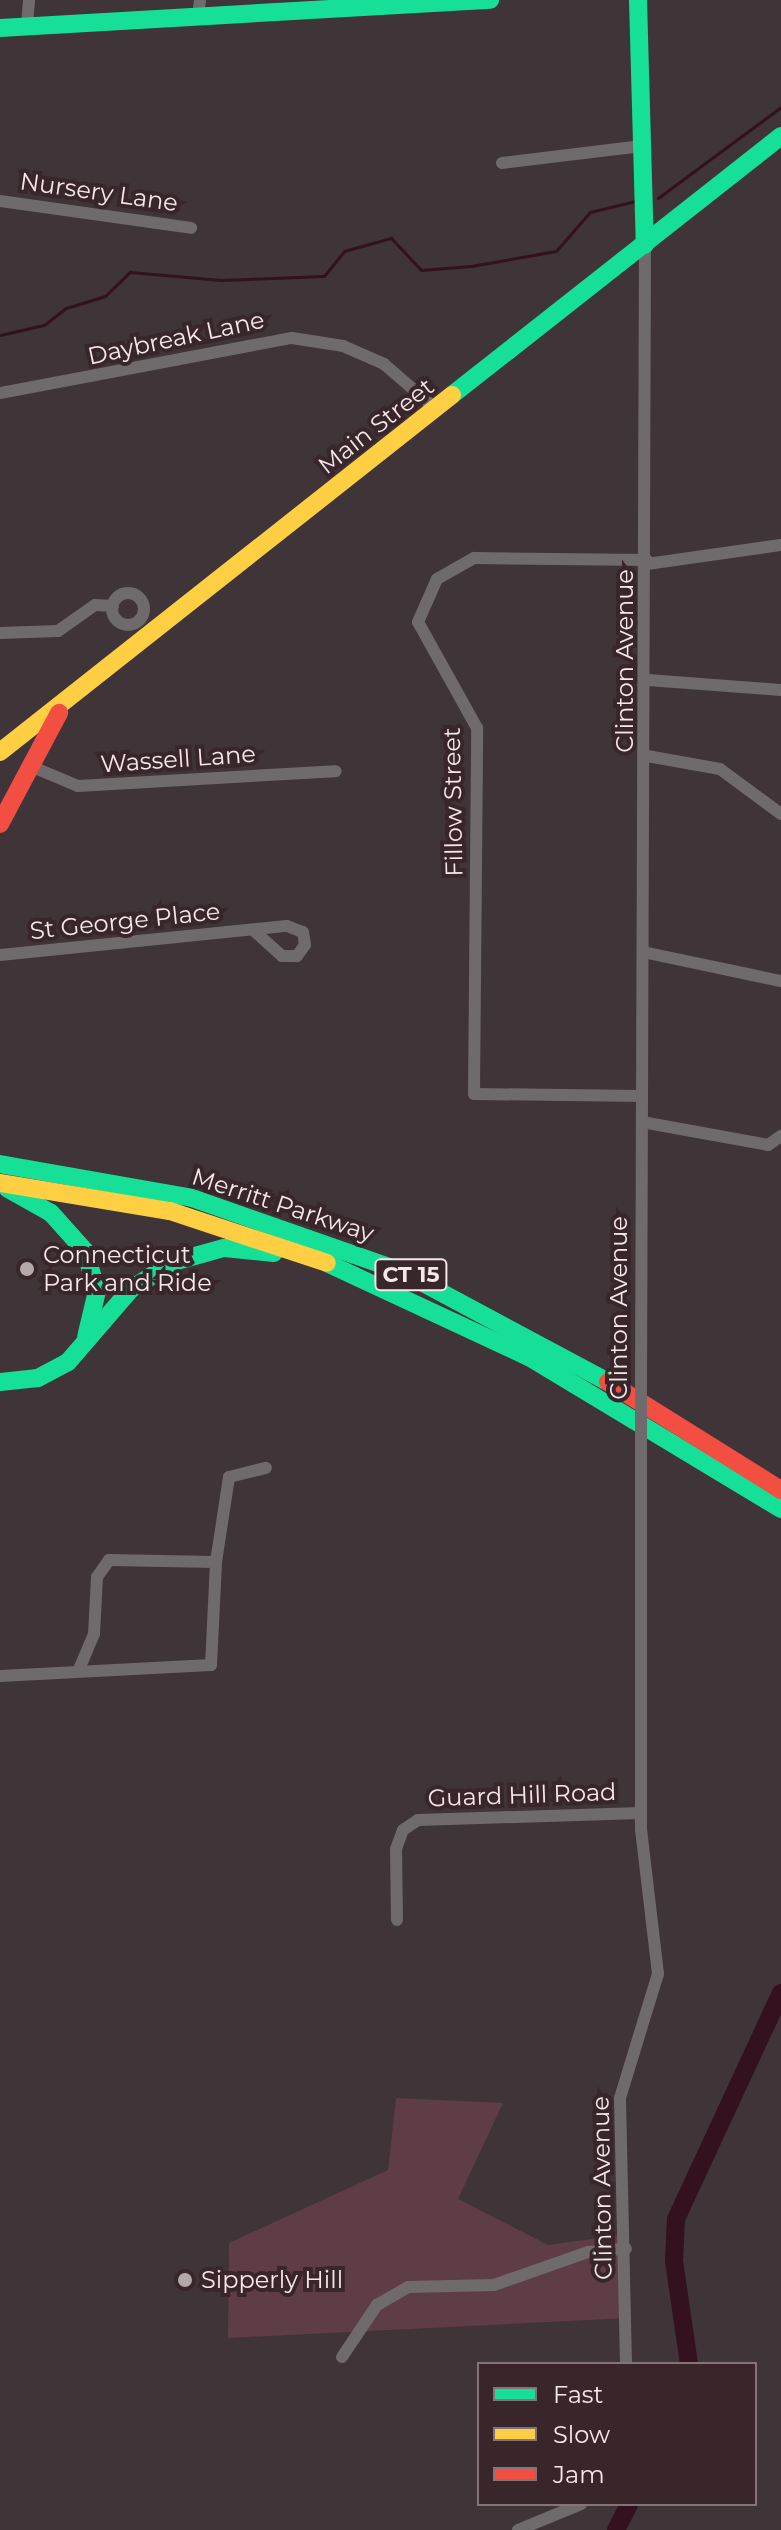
<!DOCTYPE html>
<html>
<head>
<meta charset="utf-8">
<style>
	body { margin:0 }
	#map { position:relative; width:781px; height:2530px; overflow:hidden; background:#3f3437; font-family:Montserrat,sans-serif }
	div>[style] { position:absolute }
	[style*='--x'] { left:calc(var(--x)*1px); top:calc(var(--y)*1px); width:calc(var(--w)*1px); rotate:calc(var(--a)*1deg) }
	.green>* { inset:0; background:#5f3d47 }
	.stream>* { height:3px; margin:-1.5px; padding:0 1.5px; transform-origin:1.5px; border-radius:1.5px; background:#33111e }
	.river>* { height:18px; margin:-9px; padding:0 9px; transform-origin:9px; border-radius:9px; background:#33111e }
	.street>* { height:12px; margin:-6px; padding:0 6px; transform-origin:6px; border-radius:6px; background:#6f6a6b }
	.street>.ring { margin:-6px; padding:0; box-sizing:content-box; background:none; border:12px solid #6f6a6b; border-radius:50% }
	.fast>* { height:18px; margin:-9px; padding:0 9px; transform-origin:9px; border-radius:9px; background:#16e098 }
	.slow>* { height:18px; margin:-9px; padding:0 9px; transform-origin:9px; border-radius:9px; background:#ffcf43 }
	.jam>* { height:18px; margin:-9px; padding:0 9px; transform-origin:9px; border-radius:9px; background:#f24e42 }
	.street-bridge>* { height:12px; margin:-6px; padding:0 6px; transform-origin:6px; border-radius:6px; background:#6f6a6b }
	.dots>* { width:22px; height:22px; translate:-50% -50%; box-sizing:border-box; border:4px solid #39262b; border-radius:50% }
	span { translate:-50% -50%; white-space:nowrap; text-align:center; line-height:1.15; -webkit-text-stroke:8px #39262b; paint-order:stroke }
	.shield-label span { padding:2px 6px; background:#39262b; border:2px solid; border-radius:6px; -webkit-text-stroke-width:0 }
	.shield-label { font-size:22px; color:#f4e7ea; font-weight:700 }
	.street-label { font-size:24px; color:#f4e7ea }
	.poi-label { font-size:24px; color:#f4e7ea }
	.left { translate:0 -50%; text-align:left }
	.legend { position:absolute; left:477px; top:2362px; width:280px; height:144px; box-sizing:border-box; background:#39262b; border:2px solid #847377; margin:0; padding:10px 14px; list-style:none; font-size:24px; color:#f4e7ea }
	.legend li { display:flex; align-items:center; gap:16px; height:40px }
	.legend b { width:40px; border:2px solid #847377 }
</style>
</head>
<body>
<div id="map">
	<div class="green">
		<div style="clip-path:polygon(396px 2098px,503px 2103px,458px 2199px,548px 2245px,628px 2234px,629px 2318px,228px 2338px,229px 2243px,388px 2170px)"></div>
	</div>
	<div class="stream">
		<div style="--x:658;--y:198;--w:153;--a:-36.5"></div>
		<div style="--x:0;--y:335;--w:45;--a:-12.8"></div>
		<div style="--x:44;--y:325;--w:28;--a:-38"></div>
		<div style="--x:66;--y:308;--w:41;--a:-17.1"></div>
		<div style="--x:105;--y:296;--w:35;--a:-44"></div>
		<div style="--x:130;--y:272;--w:91;--a:5"></div>
		<div style="--x:221;--y:280;--w:103;--a:-2.2"></div>
		<div style="--x:324;--y:276;--w:32;--a:-51"></div>
		<div style="--x:344;--y:251;--w:49;--a:-15.5"></div>
		<div style="--x:391;--y:238;--w:44;--a:46.8"></div>
		<div style="--x:421;--y:270;--w:50;--a:-4.6"></div>
		<div style="--x:471;--y:266;--w:86;--a:-10"></div>
		<div style="--x:556;--y:251;--w:52;--a:-48.9"></div>
		<div style="--x:590;--y:212;--w:46;--a:-13.7"></div>
	</div>
	<div class="river">
		<div style="--x:689;--y:2364;--w:104;--a:-98.3"></div>
		<div style="--x:674;--y:2261;--w:42;--a:-87.3"></div>
		<div style="--x:676;--y:2219;--w:249;--a:-65.1"></div>
		<div style="--x:616;--y:2530;--w:29;--a:-63"></div>
	</div>
	<div class="street">
		<div style="--x:198;--y:15;--w:15;--a:-82"></div>
		<div style="--x:27;--y:24;--w:24;--a:-85"></div>
		<div style="--x:502;--y:163;--w:141;--a:-6.9"></div>
		<div style="--x:0;--y:201;--w:193;--a:8"></div>
		<div style="--x:0;--y:393;--w:297;--a:-10.7"></div>
		<div style="--x:292;--y:338;--w:52;--a:8.9"></div>
		<div style="--x:343;--y:346;--w:45;--a:23.7"></div>
		<div style="--x:384;--y:364;--w:69;--a:40.9"></div>
		<div style="--x:647;--y:564;--w:135;--a:-8.1"></div>
		<div class="ring" style="left:112px;top:593px;width:20px;height:20px"></div>
		<div style="--x:0;--y:633;--w:58;--a:-2"></div>
		<div style="--x:58;--y:631;--w:45;--a:-35.1"></div>
		<div style="--x:95;--y:605;--w:18;--a:3"></div>
		<div style="--x:648;--y:680;--w:133;--a:4.3"></div>
		<div style="--x:647;--y:756;--w:74;--a:10.1"></div>
		<div style="--x:720;--y:769;--w:76;--a:36.4"></div>
		<div style="--x:28;--y:765;--w:54;--a:22.8"></div>
		<div style="--x:78;--y:786;--w:258;--a:-3.3"></div>
		<div style="--x:643;--y:952;--w:141;--a:11.9"></div>
		<div style="--x:0;--y:955;--w:288;--a:-5.8"></div>
		<div style="--x:287;--y:926;--w:17;--a:21"></div>
		<div style="--x:303;--y:932;--w:13;--a:81"></div>
		<div style="--x:305;--y:945;--w:14;--a:126"></div>
		<div style="--x:297;--y:956;--w:15;--a:180"></div>
		<div style="--x:282;--y:956;--w:36;--a:-138"></div>
		<div style="--x:642;--y:1096;--w:168;--a:-179.3"></div>
		<div style="--x:474;--y:1094;--w:366;--a:-89.5"></div>
		<div style="--x:477;--y:728;--w:121;--a:-119.1"></div>
		<div style="--x:418;--y:622;--w:47;--a:-66.2"></div>
		<div style="--x:437;--y:579;--w:43;--a:-29.6"></div>
		<div style="--x:474;--y:558;--w:173;--a:0.7"></div>
		<div style="--x:642;--y:1122;--w:128;--a:10.3"></div>
		<div style="--x:768;--y:1145;--w:16;--a:-35"></div>
		<div style="--x:641;--y:1389;--w:1144;--a:-89.8"></div>
		<div style="--x:216;--y:1562;--w:86;--a:-81.3"></div>
		<div style="--x:229;--y:1477;--w:38;--a:-14"></div>
		<div style="--x:0;--y:1676;--w:211;--a:-3"></div>
		<div style="--x:211;--y:1665;--w:103;--a:-87.2"></div>
		<div style="--x:216;--y:1562;--w:107;--a:-178.9"></div>
		<div style="--x:109;--y:1560;--w:21;--a:125"></div>
		<div style="--x:97;--y:1577;--w:57;--a:93"></div>
		<div style="--x:94;--y:1634;--w:39;--a:113"></div>
		<div style="--x:397;--y:1920;--w:71;--a:-90.8"></div>
		<div style="--x:396;--y:1849;--w:20;--a:-70"></div>
		<div style="--x:403;--y:1830;--w:18;--a:-34"></div>
		<div style="--x:418;--y:1820;--w:223;--a:-1.8"></div>
		<div style="--x:342;--y:2357;--w:63;--a:-56.1"></div>
		<div style="--x:377;--y:2305;--w:36;--a:-30"></div>
		<div style="--x:408;--y:2287;--w:86;--a:-1.3"></div>
		<div style="--x:494;--y:2285;--w:100;--a:-19.3"></div>
		<div style="--x:588;--y:2252;--w:38;--a:-5"></div>
		<div style="--x:626;--y:2364;--w:266;--a:-91.3"></div>
		<div style="--x:620;--y:2098;--w:130;--a:-73"></div>
		<div style="--x:658;--y:1974;--w:146;--a:-96.7"></div>
		<div style="--x:641;--y:1829;--w:387;--a:-90"></div>
		<div style="--x:518;--y:2530;--w:68;--a:-22.4"></div>
	</div>
	<div class="fast">
		<div style="--x:638;--y:0;--w:245;--a:88.4"></div>
		<div style="--x:0;--y:28;--w:491;--a:-3.3"></div>
		<div style="--x:452;--y:395;--w:419;--a:-38.2"></div>
		<div style="--x:0;--y:1164;--w:195;--a:10"></div>
		<div style="--x:192;--y:1198;--w:221;--a:19.3"></div>
		<div style="--x:401;--y:1271;--w:235;--a:28.2"></div>
		<div style="--x:8;--y:1189;--w:49;--a:29.2"></div>
		<div style="--x:51;--y:1213;--w:51;--a:48.2"></div>
		<div style="--x:85;--y:1251;--w:42;--a:73.3"></div>
		<div style="--x:97;--y:1291;--w:47;--a:103.4"></div>
		<div style="--x:327;--y:1263;--w:223;--a:25"></div>
		<div style="--x:529;--y:1357;--w:294;--a:31.1"></div>
		<div style="--x:0;--y:1382;--w:38;--a:-6"></div>
		<div style="--x:38;--y:1378;--w:34;--a:-28"></div>
		<div style="--x:68;--y:1362;--w:96;--a:-49.2"></div>
		<div style="--x:131;--y:1289;--w:50;--a:-32.7"></div>
		<div style="--x:173;--y:1262;--w:53;--a:-15.4"></div>
		<div style="--x:224;--y:1248;--w:50;--a:5.7"></div>
	</div>
	<div class="slow">
		<div style="--x:0;--y:752;--w:576;--a:-38.3"></div>
		<div style="--x:0;--y:1183;--w:172;--a:9.4"></div>
		<div style="--x:170;--y:1211;--w:165;--a:18.3"></div>
	</div>
	<div class="jam">
		<div style="--x:0;--y:824;--w:126;--a:-62"></div>
		<div style="--x:608;--y:1382;--w:204;--a:32"></div>
	</div>
	<div class="street-bridge">
		<div style="--x:641;--y:1442;--w:53;--a:-90"></div>
	</div>
	<div class="dots">
		<div style="left:27px;top:1269px;background:#b5a8ab"></div>
		<div style="left:185px;top:2280px;background:#b5a8ab"></div>
	</div>
	<div class="shield-label">
		<span style="left:411px;top:1275px">CT 15</span>
	</div>
	<div class="street-label">
		<span style="left:99px;top:192px;rotate:8deg">Nursery Lane</span>
		<span style="left:176px;top:338px;rotate:-12deg">Daybreak Lane</span>
		<span style="left:376px;top:426px;rotate:-38deg">Main Street</span>
		<span style="left:625px;top:661px;rotate:-90deg">Clinton Avenue</span>
		<span style="left:178px;top:759px;rotate:-4deg">Wassell Lane</span>
		<span style="left:453px;top:802px;rotate:-91deg">Fillow Street</span>
		<span style="left:125px;top:921px;rotate:-6deg">St George Place</span>
		<span style="left:283px;top:1205px;rotate:18deg">Merritt Parkway</span>
		<span style="left:619px;top:1308px;rotate:-90deg">Clinton Avenue</span>
		<span style="left:522px;top:1795px;rotate:-2deg">Guard Hill Road</span>
		<span style="left:602px;top:2188px;rotate:-91deg">Clinton Avenue</span>
	</div>
	<div class="poi-label">
		<span class="left" style="left:43px;top:1269px">Connecticut<br>Park and Ride</span>
		<span class="left" style="left:201px;top:2280px">Sipperly Hill</span>
	</div>
	<ul class="legend">
	<li><b style="height:10px;background:#16e098"></b>Fast</li>
	<li><b style="height:10px;background:#ffcf43"></b>Slow</li>
	<li><b style="height:10px;background:#f24e42"></b>Jam</li>
	</ul>
</div>
</body>
</html>
